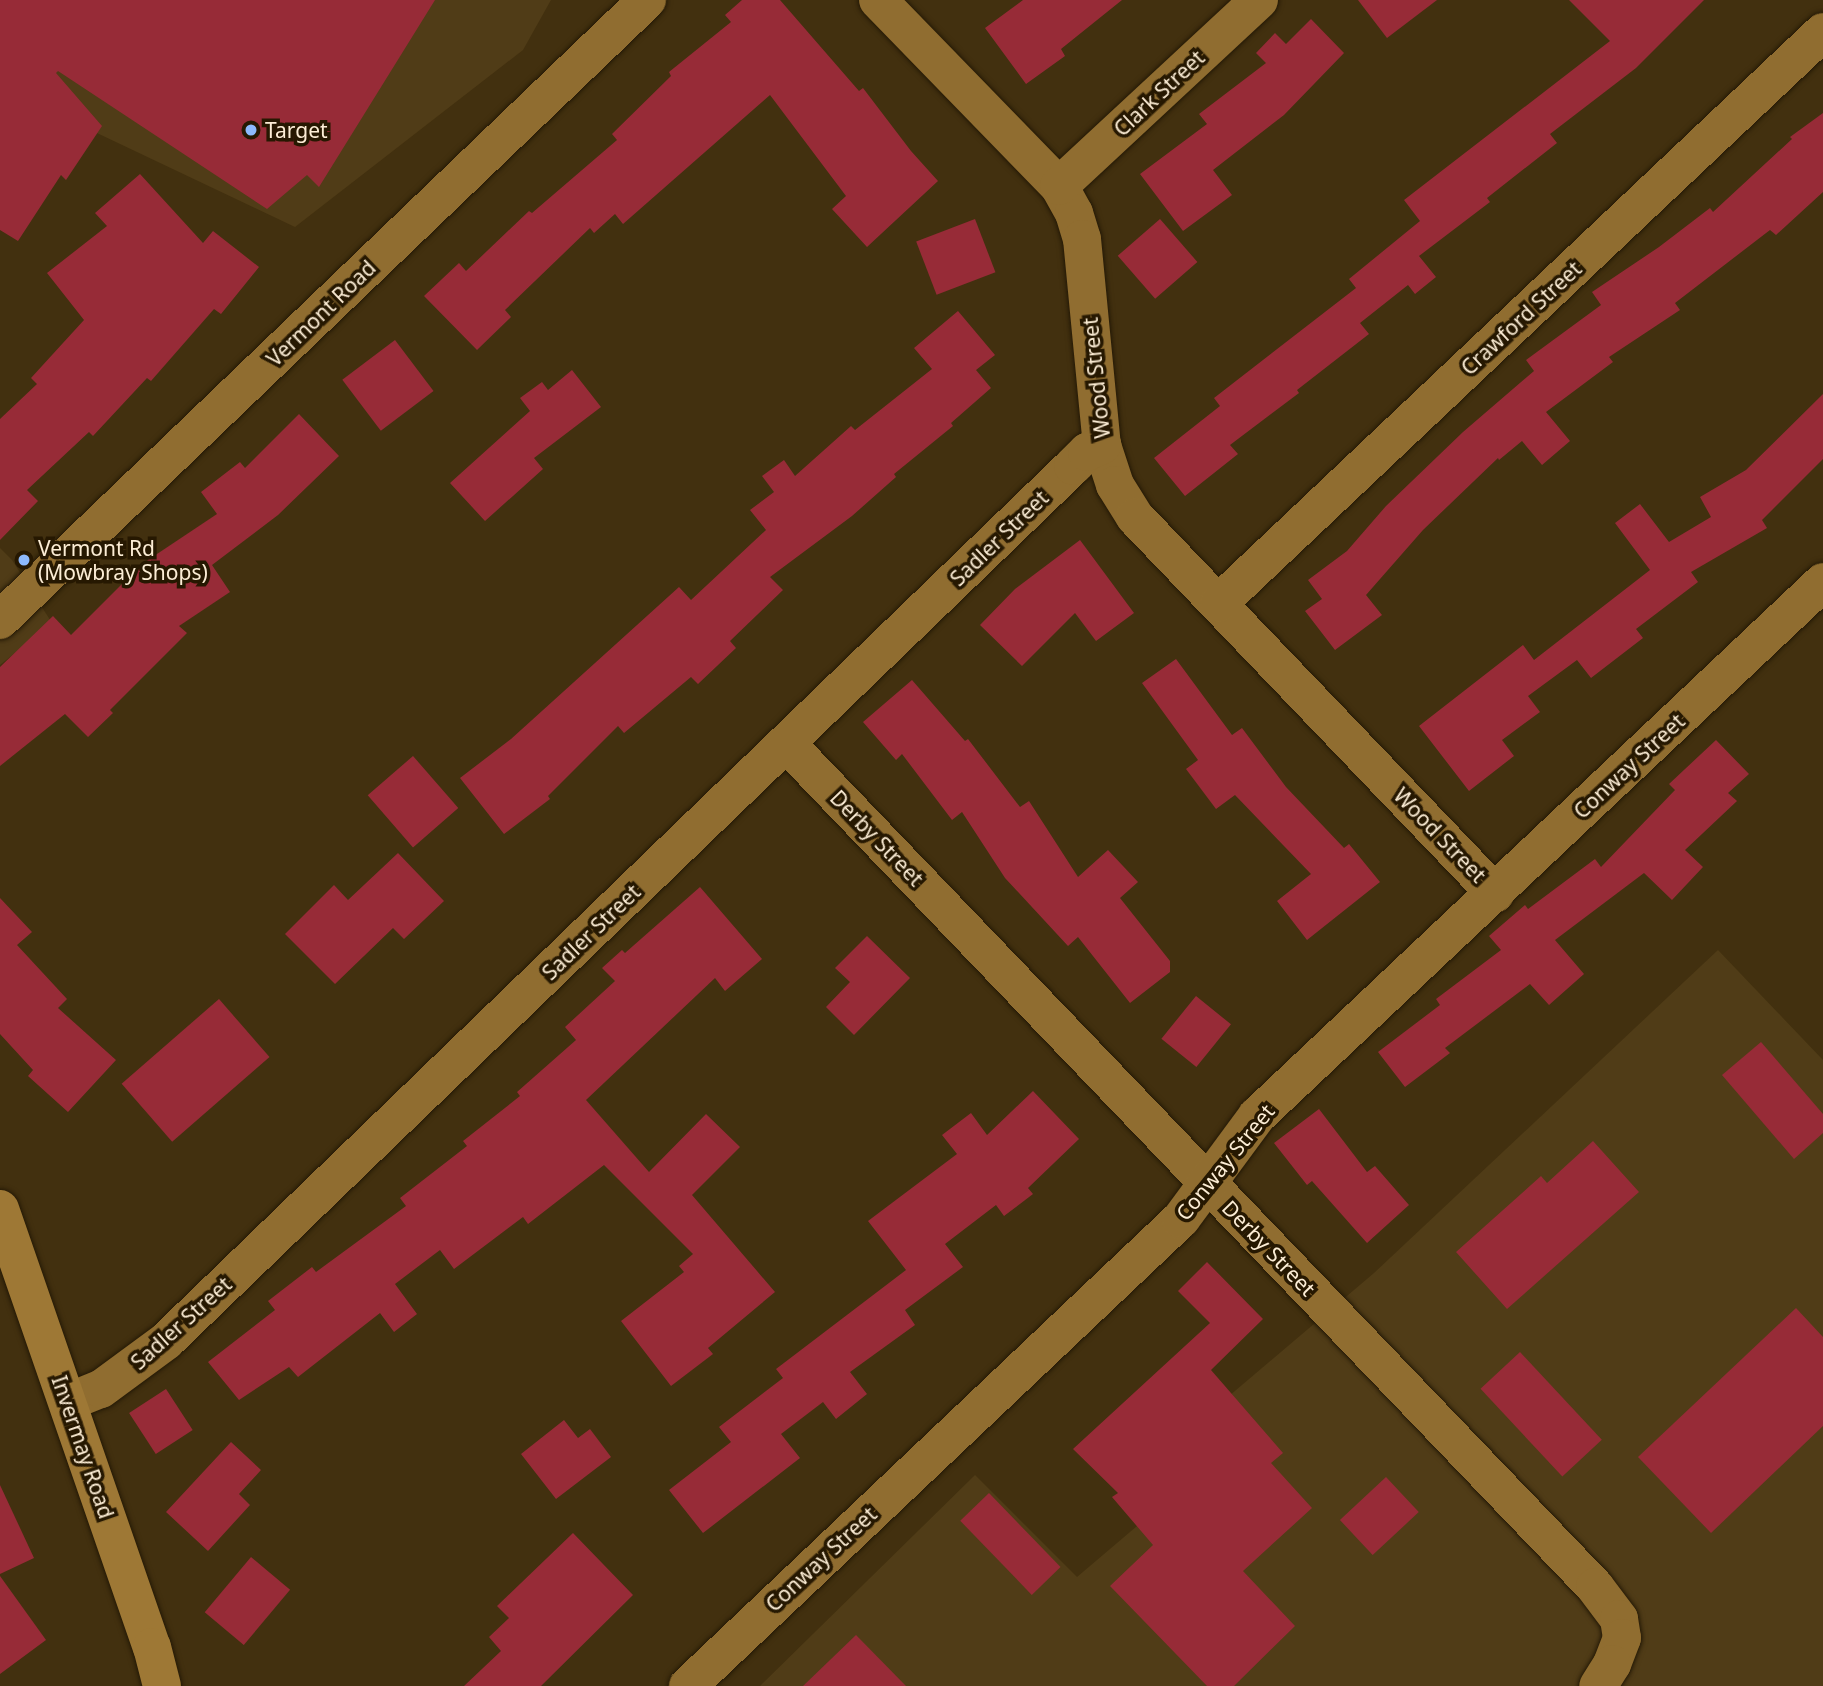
<!DOCTYPE html>
<html>
<head>
<meta charset="utf-8">
<style>
	body { margin:0 }
	#map { position:relative; width:1823px; height:1686px; overflow:hidden; background:#42300f; font-family:"Noto Sans",sans-serif }
	div>[style] { position:absolute }
	[style*='--x'] { left:calc(var(--x)*1px); top:calc(var(--y)*1px); width:calc(var(--w)*1px); rotate:calc(var(--a)*1deg) }
	.built>* { inset:0; background:#503c17 }
	.building>* { inset:0; background:#972b37; transform-origin:0 0 }
	.roads { filter:drop-shadow(0 0 2px #241906) drop-shadow(0 0 2px #241906) }
	.minor>* { height:38px; margin:-19px; padding:0 19px; transform-origin:19px; border-radius:19px; background:#906d30 }
	.major>* { height:38px; margin:-19px; padding:0 19px; transform-origin:19px; border-radius:19px; background:#9e7835 }
	.dots>* { width:19px; height:19px; translate:-50% -50%; box-sizing:border-box; border:4px solid #261801; border-radius:50% }
	span { translate:-50% -50%; white-space:nowrap; text-align:center; line-height:1.15; -webkit-text-stroke:7px #261801; paint-order:stroke }
	.street-label { font-size:21px; color:#fcedd5 }
	.poi-label { font-size:21px; color:#fcedd5 }
	.left { translate:0 -50%; text-align:left }
</style>
</head>
<body>
<div id="map">
	<div class="built">
		<div style="clip-path:polygon(0 0,551px 0,523px 50px,295px 227px,0 87px)"></div>
		<div style="clip-path:polygon(0 548px,12px 560px,52px 623px,0 665px)"></div>
		<div style="clip-path:polygon(1718px 950px,1823px 1060px,1823px 1686px,760px 1686px,975px 1475px,1077px 1577px,1190px 1481px,1163px 1452px,1374px 1273px)"></div>
	</div>
	<div class="building">
		<div style="clip-path:polygon(0 0,435px 0,319px 187px,307px 175px,267px 209px,58px 71px,56px 73px,102px 126px,66px 180px,61px 175px,18px 241px,0 230px)"></div>
		<div style="clip-path:polygon(742px 0,780px 0,859px 91px,863px 88px,911px 151px,938px 181px,867px 247px,832px 209px,846px 196px,770px 95px,623px 224px,615px 214px,594px 233px,590px 228px,505px 310px,511px 317px,477px 350px,424px 296px,459px 263px,466px 271px,529px 211px,532px 213px,617px 140px,612px 134px,671px 76px,669px 72px,731px 22px,725px 15px)"></div>
		<div style="clip-path:polygon(1023px 0,1122px 0,1061px 49px,1065px 56px,1026px 84px,985px 28px)"></div>
		<div style="clip-path:polygon(1358px 0,1437px 0,1387px 38px)"></div>
		<div style="clip-path:polygon(1569px 0,1704px 0,1636px 68px,1550px 134px,1557px 143px,1487px 198px,1490px 202px,1419px 256px,1436px 277px,1415px 294px,1408px 285px,1360px 323px,1369px 334px,1297px 390px,1299px 393px,1230px 445px,1238px 454px,1185px 496px,1154px 458px,1220px 406px,1214px 398px,1356px 288px,1349px 279px,1420px 221px,1404px 200px,1610px 41px)"></div>
		<div style="clip-path:polygon(1311px 19px,1344px 53px,1284px 115px,1213px 170px,1232px 195px,1183px 231px,1140px 174px,1207px 124px,1199px 114px,1266px 63px,1256px 53px,1275px 33px,1286px 44px)"></div>
		<div style="clip-path:polygon(1823px 113px,1823px 192px,1776px 235px,1770px 230px,1675px 303px,1680px 310px,1609px 357px,1613px 362px,1546px 412px,1570px 441px,1542px 465px,1522px 441px,1499px 460px,1498px 458px,1423px 530px,1366px 595px,1382px 615px,1335px 650px,1305px 611px,1322px 599px,1308px 580px,1347px 551px,1386px 506px,1463px 432px,1534px 371px,1526px 360px,1601px 305px,1592px 292px,1659px 247px,1710px 208px,1713px 212px,1792px 139px,1790px 137px)"></div>
		<div style="clip-path:polygon(140px 174px,203px 243px,213px 231px,259px 267px,221px 314px,214px 309px,151px 381px,147px 378px,93px 436px,89px 432px,27px 490px,38px 501px,0 540px,0 419px,37px 384px,31px 378px,84px 320px,47px 273px,107px 226px,95px 213px)"></div>
		<div style="left:975px;top:219px;width:57px;height:63px;rotate:69deg"></div>
		<div style="left:1160px;top:219px;width:57px;height:56px;rotate:49deg"></div>
		<div style="clip-path:polygon(958px 311px,995px 355px,976px 370px,991px 388px,951px 423px,953px 426px,894px 474px,896px 477px,852px 516px,770px 577px,783px 590px,730px 641px,736px 648px,698px 684px,691px 677px,624px 733px,618px 726px,548px 796px,550px 799px,504px 834px,460px 778px,511px 739px,679px 587px,691px 600px,766px 530px,750px 510px,774px 492px,762px 476px,784px 460px,795px 476px,851px 426px,855px 430px,932px 369px,914px 348px)"></div>
		<div style="left:395px;top:340px;width:64px;height:66px;rotate:53deg"></div>
		<div style="clip-path:polygon(572px 370px,601px 407px,534px 458px,543px 469px,485px 521px,450px 483px,530px 411px,520px 398px,542px 382px,548px 390px)"></div>
		<div style="clip-path:polygon(1823px 394px,1823px 459px,1762px 520px,1767px 528px,1691px 572px,1698px 582px,1636px 629px,1643px 638px,1591px 678px,1577px 660px,1528px 696px,1540px 712px,1502px 740px,1514px 756px,1469px 791px,1419px 726px,1523px 645px,1534px 660px,1650px 570px,1615px 523px,1640px 504px,1669px 542px,1711px 517px,1700px 497px,1746px 470px)"></div>
		<div style="clip-path:polygon(299px 414px,339px 456px,278px 515px,212px 565px,230px 592px,179px 626px,187px 633px,110px 710px,113px 713px,88px 737px,65px 714px,0 766px,0 667px,53px 616px,71px 635px,142px 564px,217px 514px,201px 492px,240px 462px,245px 468px)"></div>
		<div style="clip-path:polygon(1080px 540px,1134px 613px,1096px 641px,1075px 613px,1022px 666px,980px 625px,1015px 589px)"></div>
		<div style="clip-path:polygon(1176px 659px,1232px 735px,1242px 728px,1286px 787px,1344px 848px,1349px 844px,1380px 882px,1307px 940px,1277px 901px,1311px 874px,1235px 795px,1216px 809px,1186px 769px,1198px 760px,1142px 683px)"></div>
		<div style="clip-path:polygon(912px 680px,965px 741px,968px 739px,1020px 807px,1029px 801px,1078px 877px,1108px 850px,1138px 882px,1120px 898px,1170px 961px,1170px 972px,1130px 1003px,1078px 937px,1068px 946px,1005px 878px,962px 812px,952px 820px,902px 754px,896px 760px,863px 722px)"></div>
		<div style="clip-path:polygon(1716px 740px,1749px 774px,1728px 793px,1737px 801px,1685px 850px,1703px 867px,1672px 900px,1644px 873px,1555px 940px,1584px 974px,1549px 1005px,1530px 984px,1445px 1048px,1450px 1053px,1405px 1087px,1378px 1052px,1440px 1005px,1436px 999px,1501px 950px,1489px 936px,1525px 905px,1528px 909px,1595px 859px,1601px 867px,1675px 790px,1669px 784px)"></div>
		<div style="left:413px;top:756px;width:69px;height:60px;rotate:49deg"></div>
		<div style="clip-path:polygon(398px 853px,444px 901px,404px 939px,393px 928px,335px 984px,285px 934px,334px 885px,348px 900px)"></div>
		<div style="clip-path:polygon(700px 887px,762px 959px,725px 991px,715px 978px,586px 1100px,649px 1172px,706px 1114px,740px 1147px,692px 1195px,775px 1292px,708px 1348px,713px 1354px,671px 1386px,621px 1321px,684px 1272px,679px 1266px,693px 1254px,604px 1165px,528px 1224px,523px 1217px,454px 1269px,440px 1250px,395px 1284px,417px 1314px,394px 1332px,380px 1313px,298px 1377px,289px 1367px,239px 1400px,208px 1362px,275px 1310px,268px 1301px,312px 1267px,316px 1272px,406px 1206px,400px 1198px,467px 1146px,463px 1141px,520px 1096px,517px 1092px,576px 1040px,565px 1027px,615px 981px,602px 968px,622px 950px,625px 953px)"></div>
		<div style="clip-path:polygon(0 898px,32px 932px,17px 945px,67px 999px,58px 1008px,116px 1060px,68px 1112px,28px 1076px,33px 1070px,0 1034px)"></div>
		<div style="clip-path:polygon(867px 936px,910px 978px,854px 1035px,826px 1007px,850px 982px,835px 968px)"></div>
		<div style="left:1196px;top:996px;width:45px;height:55px;rotate:39deg"></div>
		<div style="left:219px;top:999px;width:77px;height:129px;rotate:49deg"></div>
		<div style="clip-path:polygon(1761px 1042px,1823px 1114px,1823px 1133px,1794px 1159px,1722px 1075px)"></div>
		<div style="clip-path:polygon(1033px 1091px,1079px 1139px,1028px 1188px,1033px 1194px,1004px 1216px,996px 1205px,945px 1244px,963px 1267px,905px 1310px,915px 1325px,850px 1372px,867px 1394px,836px 1419px,823px 1402px,781px 1434px,800px 1458px,703px 1533px,669px 1490px,731px 1442px,719px 1427px,783px 1378px,776px 1369px,906px 1270px,868px 1221px,957px 1154px,942px 1135px,971px 1113px,987px 1135px)"></div>
		<div style="clip-path:polygon(1319px 1109px,1367px 1172px,1375px 1166px,1409px 1205px,1367px 1243px,1312px 1181px,1307px 1185px,1274px 1143px)"></div>
		<div style="clip-path:polygon(1593px 1141px,1639px 1192px,1507px 1309px,1456px 1252px,1541px 1176px,1547px 1183px)"></div>
		<div style="clip-path:polygon(1207px 1262px,1263px 1319px,1211px 1370px,1283px 1453px,1271px 1463px,1312px 1508px,1243px 1571px,1295px 1626px,1234px 1686px,1207px 1686px,1110px 1586px,1153px 1545px,1112px 1497px,1118px 1493px,1073px 1449px,1210px 1323px,1178px 1291px)"></div>
		<div style="clip-path:polygon(1796px 1308px,1823px 1337px,1823px 1426px,1711px 1533px,1638px 1457px)"></div>
		<div style="left:1520px;top:1352px;width:120px;height:54px;rotate:47deg"></div>
		<div style="left:166px;top:1389px;width:49px;height:44px;rotate:57deg"></div>
		<div style="clip-path:polygon(564px 1420px,578px 1438px,590px 1429px,611px 1457px,556px 1499px,521px 1454px)"></div>
		<div style="clip-path:polygon(231px 1442px,261px 1470px,239px 1494px,250px 1505px,208px 1551px,166px 1512px)"></div>
		<div style="left:1386px;top:1477px;width:48px;height:63px;rotate:47deg"></div>
		<div style="clip-path:polygon(0 1485px,34px 1558px,0 1574px)"></div>
		<div style="left:989px;top:1493px;width:103px;height:40px;rotate:46deg"></div>
		<div style="clip-path:polygon(573px 1533px,633px 1595px,541px 1686px,464px 1686px,501px 1651px,489px 1637px,509px 1618px,497px 1606px)"></div>
		<div style="left:251px;top:1557px;width:51px;height:72px;rotate:40deg"></div>
		<div style="clip-path:polygon(0 1576px,46px 1640px,0 1674px)"></div>
		<div style="clip-path:polygon(856px 1635px,906px 1686px,803px 1686px)"></div>
	</div>
	<div class="roads">
		<div class="minor">
			<div style="--x:878;--y:0;--w:260;--a:45.8"></div>
			<div style="--x:1059;--y:186;--w:31;--a:61"></div>
			<div style="--x:1074;--y:213;--w:27;--a:73"></div>
			<div style="--x:1082;--y:239;--w:207;--a:84.5"></div>
			<div style="--x:1102;--y:445;--w:42;--a:72"></div>
			<div style="--x:1115;--y:485;--w:38;--a:58"></div>
			<div style="--x:1135;--y:517;--w:521;--a:46.25"></div>
			<div style="--x:1059;--y:186;--w:273;--a:-42.9"></div>
			<div style="--x:1219;--y:603;--w:831;--a:-43.39"></div>
			<div style="--x:0;--y:620;--w:896;--a:-43.78"></div>
			<div style="--x:787;--y:744;--w:1168;--a:46.21"></div>
			<div style="--x:1595;--y:1587;--w:40;--a:53"></div>
			<div style="--x:1619;--y:1619;--w:19;--a:81"></div>
			<div style="--x:1622;--y:1638;--w:28;--a:111"></div>
			<div style="--x:1612;--y:1664;--w:26;--a:122"></div>
			<div style="--x:68;--y:1402;--w:35;--a:-22"></div>
			<div style="--x:101;--y:1389;--w:81;--a:-36.4"></div>
			<div style="--x:166;--y:1341;--w:1260;--a:-43.97"></div>
			<div style="--x:1073;--y:466;--w:20;--a:-45"></div>
			<div style="--x:1087;--y:452;--w:17;--a:-25"></div>
			<div style="--x:688;--y:1686;--w:679;--a:-43.45"></div>
			<div style="--x:1181;--y:1219;--w:128;--a:-53.6"></div>
			<div style="--x:1257;--y:1116;--w:778;--a:-43.33"></div>
		</div>
		<div class="major">
			<div style="--x:0;--y:1209;--w:464;--a:70.9"></div>
			<div style="--x:152;--y:1647;--w:40;--a:75.6"></div>
		</div>
	</div>
	<div class="dots">
		<div style="left:251px;top:130px;background:#8db9fc"></div>
		<div style="left:24px;top:560px;background:#8db9fc"></div>
	</div>
	<div class="street-label">
		<span style="left:1159px;top:93px;rotate:-43deg">Clark Street</span>
		<span style="left:321px;top:313px;rotate:-44deg">Vermont Road</span>
		<span style="left:1521px;top:318px;rotate:-43deg">Crawford Street</span>
		<span style="left:1096px;top:378px;rotate:-96deg">Wood Street</span>
		<span style="left:999px;top:538px;rotate:-44deg">Sadler Street</span>
		<span style="left:1629px;top:766px;rotate:-43deg">Conway Street</span>
		<span style="left:1440px;top:835px;rotate:46deg">Wood Street</span>
		<span style="left:877px;top:838px;rotate:46deg">Derby Street</span>
		<span style="left:591px;top:932px;rotate:-44deg">Sadler Street</span>
		<span style="left:1225px;top:1162px;rotate:-51deg">Conway Street</span>
		<span style="left:1269px;top:1248px;rotate:46deg">Derby Street</span>
		<span style="left:181px;top:1323px;rotate:-42deg">Sadler Street</span>
		<span style="left:83px;top:1447px;rotate:71deg">Invermay Road</span>
		<span style="left:821px;top:1559px;rotate:-43deg">Conway Street</span>
	</div>
	<div class="poi-label">
		<span class="left" style="left:265px;top:130px">Target</span>
		<span class="left" style="left:38px;top:560px">Vermont Rd<br>(Mowbray Shops)</span>
	</div>
</div>
</body>
</html>
